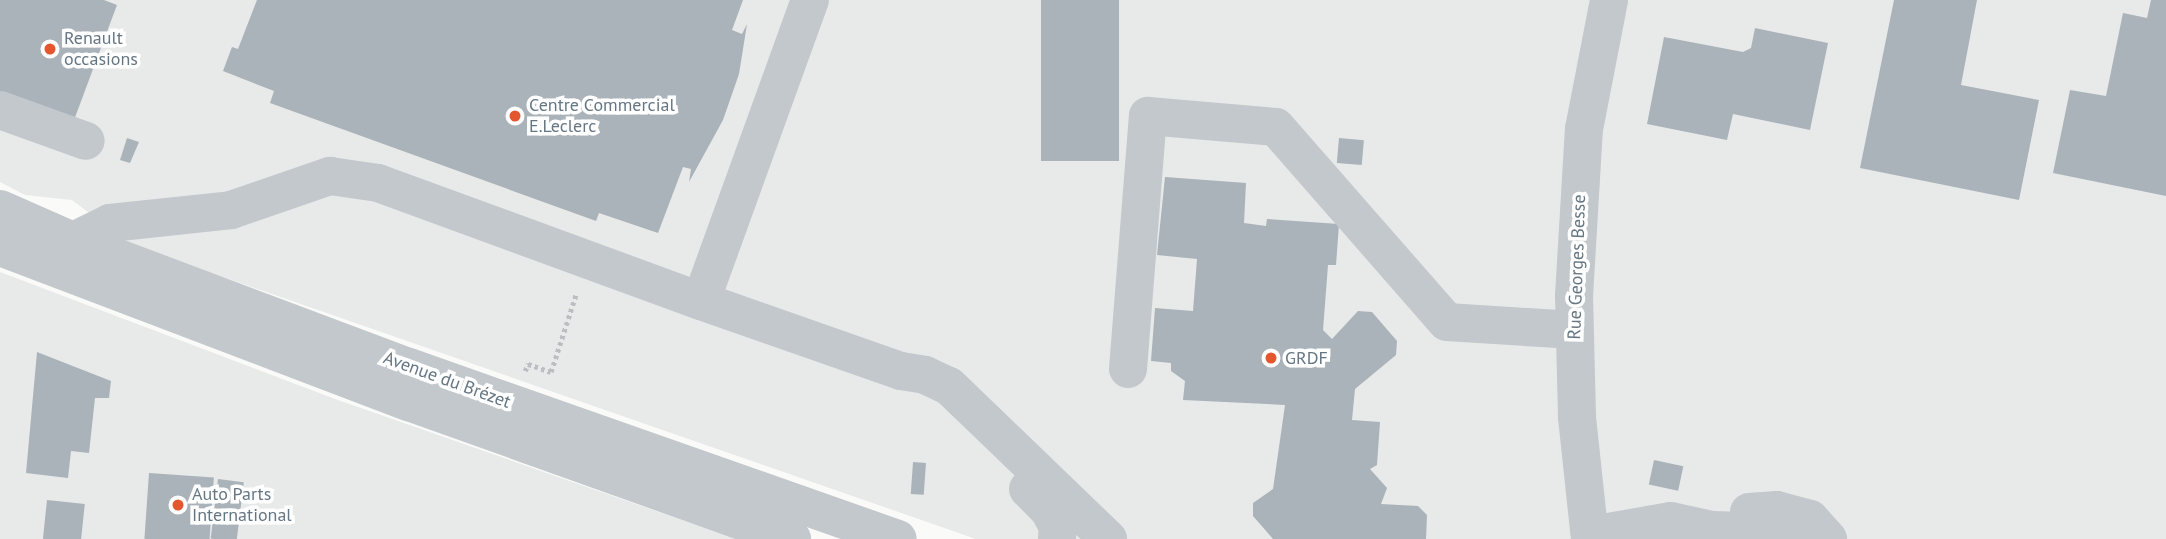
<!DOCTYPE html>
<html>
<head>
<meta charset="utf-8">
<style>
	body { margin:0 }
	#map { position:relative; width:2166px; height:539px; overflow:hidden; background:#fafaf8; font-family:"PT Sans",sans-serif }
	div>[style] { position:absolute }
	[style*='--x'] { left:calc(var(--x)*1px); top:calc(var(--y)*1px); width:calc(var(--w)*1px); rotate:calc(var(--a)*1deg) }
	.built>* { inset:0; background:#e8e9e9 }
	.building>* { inset:0; background:#aab3b9; transform-origin:0 0 }
	.path>* { height:4.5px; margin-top:-2.25px; transform-origin:0; background:repeating-linear-gradient(90deg,#bbbfc2 0 3.5px,transparent 0 7px) }
	.minor>* { height:38px; margin:-19px; padding:0 19px; transform-origin:19px; border-radius:19px; background:#c3c8cc }
	.dots>* { width:19px; height:19px; translate:-50% -50%; box-sizing:border-box; border:4px solid #fff; border-radius:50% }
	span { translate:-50% -50%; white-space:nowrap; text-align:center; line-height:1.15; -webkit-text-stroke:7px #fff; paint-order:stroke }
	.poi-label { font-size:18px; color:#657683 }
	.left { translate:0 -50%; text-align:left }
	.street-label { font-size:18px; color:#657683 }
</style>
</head>
<body>
<div id="map">
	<div class="built">
		<div style="clip-path:polygon(0 0,2166px 0,2166px 539px,976px 539px,131px 245px,72px 200px,25px 195px,0 182px)"></div>
		<div style="clip-path:polygon(0 272px,335px 399px,736px 539px,0 539px)"></div>
	</div>
	<div class="building">
		<div style="clip-path:polygon(0 0,104px 0,117px 5px,74px 120px,0 94px)"></div>
		<div style="clip-path:polygon(257px 0,743px 0,732px 30px,742px 34px,747px 24px,739px 74px,723px 120px,689px 182px,691px 169px,683px 167px,658px 233px,599px 213px,596px 221px,270px 103px,274px 91px,223px 71px,232px 47px,238px 49px)"></div>
		<div style="left:1041px;top:0;width:78px;height:161px"></div>
		<div style="clip-path:polygon(1894px 0,1977px 0,1961px 85px,2039px 100px,2019px 200px,1860px 168px)"></div>
		<div style="clip-path:polygon(2151px 0,2166px 0,2166px 196px,2053px 173px,2070px 90px,2106px 96px,2123px 13px,2147px 18px)"></div>
		<div style="clip-path:polygon(1755px 28px,1828px 43px,1810px 130px,1733px 114px,1727px 140px,1647px 124px,1664px 37px,1743px 52px,1751px 48px)"></div>
		<div style="clip-path:polygon(127px 138px,139px 142px,130px 163px,120px 160px)"></div>
		<div style="left:1339px;top:138px;width:25px;height:25px;rotate:5deg"></div>
		<div style="clip-path:polygon(1165px 177px,1246px 183px,1244px 223px,1266px 226px,1267px 219px,1339px 224px,1336px 265px,1328px 265px,1323px 330px,1332px 339px,1358px 311px,1372px 312px,1397px 341px,1396px 355px,1355px 389px,1352px 420px,1380px 422px,1377px 465px,1370px 469px,1387px 488px,1381px 504px,1418px 506px,1427px 515px,1426px 539px,1273px 539px,1253px 516px,1253px 503px,1273px 489px,1285px 405px,1183px 400px,1185px 381px,1171px 371px,1171px 363px,1151px 361px,1155px 308px,1193px 311px,1197px 259px,1157px 255px)"></div>
		<div style="clip-path:polygon(37px 352px,111px 381px,109px 398px,95px 398px,89px 453px,71px 451px,68px 478px,26px 473px)"></div>
		<div style="left:1654px;top:460px;width:30px;height:25px;rotate:12deg"></div>
		<div style="left:913px;top:462px;width:13px;height:32px;rotate:4deg"></div>
		<div style="left:149px;top:473px;width:65px;height:66px;rotate:4deg"></div>
		<div style="left:218px;top:479px;width:26px;height:60px;rotate:7deg"></div>
		<div style="left:47px;top:500px;width:38px;height:39px;rotate:6deg"></div>
	</div>
	<div class="path">
		<div style="--x:525;--y:371;--w:8;--a:-67"></div>
		<div style="--x:528;--y:364;--w:24;--a:19"></div>
		<div style="--x:551;--y:372;--w:82;--a:-72.2"></div>
	</div>
	<div class="minor">
		<div style="--x:0;--y:110;--w:91;--a:19.8"></div>
		<div style="--x:0;--y:209;--w:80;--a:23.7"></div>
		<div style="--x:73;--y:241;--w:359;--a:20.6"></div>
		<div style="--x:409;--y:367;--w:518;--a:19.38"></div>
		<div style="--x:73;--y:241;--w:41;--a:-25.9"></div>
		<div style="--x:110;--y:223;--w:122;--a:-6.1"></div>
		<div style="--x:231;--y:210;--w:105;--a:-19"></div>
		<div style="--x:330;--y:176;--w:49;--a:8.3"></div>
		<div style="--x:378;--y:183;--w:344;--a:20.1"></div>
		<div style="--x:701;--y:301;--w:212;--a:19.3"></div>
		<div style="--x:901;--y:371;--w:24;--a:9"></div>
		<div style="--x:925;--y:375;--w:26;--a:25"></div>
		<div style="--x:949;--y:386;--w:221;--a:43.9"></div>
		<div style="--x:0;--y:247;--w:437;--a:20.8"></div>
		<div style="--x:409;--y:402;--w:407;--a:19.7"></div>
		<div style="--x:701;--y:301;--w:320;--a:-70.1"></div>
		<div style="--x:1128;--y:369;--w:254;--a:-85.5"></div>
		<div style="--x:1148;--y:116;--w:128;--a:4.9"></div>
		<div style="--x:1276;--y:127;--w:259;--a:48.8"></div>
		<div style="--x:1447;--y:322;--w:127;--a:3.6"></div>
		<div style="--x:1028;--y:489;--w:30;--a:45"></div>
		<div style="--x:1049;--y:510;--w:19;--a:62"></div>
		<div style="--x:1058;--y:527;--w:12;--a:95"></div>
		<div style="--x:1749;--y:512;--w:28;--a:-4"></div>
		<div style="--x:1777;--y:510;--w:34;--a:15"></div>
		<div style="--x:1810;--y:519;--w:27;--a:48"></div>
		<div style="--x:1591;--y:535;--w:81;--a:-9.9"></div>
		<div style="--x:1671;--y:521;--w:42;--a:12.4"></div>
		<div style="--x:1712;--y:530;--w:67;--a:1.7"></div>
		<div style="--x:1779;--y:532;--w:9;--a:49"></div>
		<div style="--x:1590;--y:539;--w:123;--a:-96.1"></div>
		<div style="--x:1577;--y:417;--w:121;--a:-91.4"></div>
		<div style="--x:1574;--y:296;--w:167;--a:-86.6"></div>
		<div style="--x:1584;--y:129;--w:131;--a:-79"></div>
	</div>
	<div class="dots">
		<div style="left:50px;top:49px;background:#e4572e"></div>
		<div style="left:515px;top:116px;background:#e4572e"></div>
		<div style="left:1271px;top:358px;background:#e4572e"></div>
		<div style="left:178px;top:505px;background:#e4572e"></div>
	</div>
	<div class="poi-label">
		<span class="left" style="left:64px;top:49px">Renault<br>occasions</span>
		<span class="left" style="left:529px;top:116px">Centre Commercial<br>E.Leclerc</span>
		<span class="left" style="left:1285px;top:358px">GRDF</span>
		<span class="left" style="left:192px;top:505px">Auto Parts<br>International</span>
	</div>
	<div class="street-label">
		<span style="left:1577px;top:267px;rotate:-88deg">Rue Georges Besse</span>
		<span style="left:447px;top:380px;rotate:20deg">Avenue du Brézet</span>
	</div>
</div>
</body>
</html>
